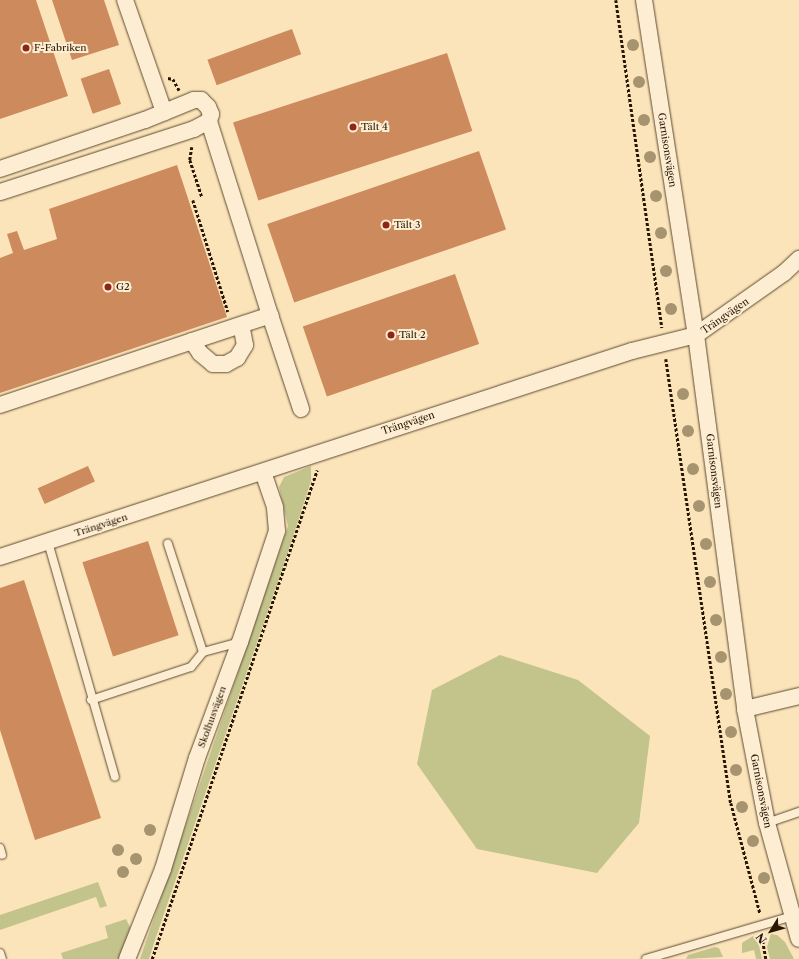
<!DOCTYPE html>
<html>
<head>
<meta charset="utf-8">
<style>
	body { margin:0 }
	#map { position:relative; width:799px; height:959px; overflow:hidden; background:#fce4ba; font-family:"Libre Caslon Text",serif }
	div>[style] { position:absolute }
	[style*='--x'] { left:calc(var(--x)*1px); top:calc(var(--y)*1px); width:calc(var(--w)*1px); rotate:calc(var(--a)*1deg) }
	.green>* { inset:0; background:#c3c38c }
	.building>* { inset:0; background:#cc8a5d; transform-origin:0 0 }
	.path>* { height:2.5px; margin-top:-1.25px; transform-origin:0; background:repeating-linear-gradient(90deg,#271702 0 3px,transparent 0 5px) }
	.roads { filter:drop-shadow(0 0 1px #5c4a30) drop-shadow(0 0 1px #5c4a30) }
	.lane>* { height:8px; margin:-4px; padding:0 4px; transform-origin:4px; border-radius:4px; background:#fdedd2 }
	.street>* { height:16px; margin:-8px; padding:0 8px; transform-origin:8px; border-radius:8px; background:#fdedd2 }
	.trees>* { width:12px; height:12px; margin:-6px; border-radius:50%; background:#a5946f }
	.dots>* { width:11px; height:11px; translate:-50% -50%; box-sizing:border-box; border:2px solid #fdedd2; border-radius:50% }
	span { translate:-50% -50%; white-space:nowrap; text-align:center; line-height:1.15; -webkit-text-stroke:4px #fdedd2; paint-order:stroke }
	.poi-label { font-size:10px; color:#271702 }
	.left { translate:0 -50%; text-align:left }
	.street-label { font-size:10px; color:#271702 }
	.north { position:absolute; left:751px; top:911px; width:40px; height:40px; -webkit-text-stroke:3px #fdedd2; paint-order:stroke; rotate:233deg; font-size:11px; font-weight:700; line-height:16px; text-align:center; color:#271702 }
	.north::after { content:''; display:block; margin:auto; width:14px; height:18px; background:#271702; clip-path:polygon(50% 0,100% 100%,50% 72%,0 100%) }
</style>
</head>
<body>
<div id="map">
	<div class="green">
		<div style="clip-path:polygon(311px 466px,311px 481px,289px 549px,154px 943px,149px 959px,140px 959px,288px 526px,279px 487px,284px 477px)"></div>
		<div style="clip-path:polygon(500px 655px,578px 680px,650px 736px,639px 823px,597px 873px,477px 849px,417px 764px,432px 690px)"></div>
		<div style="clip-path:polygon(98px 882px,107px 906px,100px 908px,96px 897px,0 930px,0 915px)"></div>
		<div style="clip-path:polygon(126px 919px,131px 929px,121px 959px,63px 959px,61px 953px,108px 938px,105px 926px)"></div>
		<div style="clip-path:polygon(771px 934px,777px 935px,785px 942px,794px 959px,770px 959px,767px 947px)"></div>
		<div style="clip-path:polygon(753px 936px,758px 941px,762px 959px,756px 959px,754px 950px,742px 953px,742px 943px)"></div>
		<div style="clip-path:polygon(715px 947px,719px 948px,723px 957px,686px 959px,688px 955px)"></div>
	</div>
	<div class="building">
		<div style="clip-path:polygon(0 0,36px 0,68px 96px,0 119px)"></div>
		<div style="clip-path:polygon(52px 0,104px 0,119px 45px,72px 60px)"></div>
		<div style="left:292px;top:29px;width:27px;height:90px;rotate:70deg"></div>
		<div style="left:447px;top:53px;width:82px;height:225px;rotate:72deg"></div>
		<div style="left:109px;top:69px;width:37px;height:30px;rotate:71deg"></div>
		<div style="left:479px;top:151px;width:83px;height:224px;rotate:71deg"></div>
		<div style="clip-path:polygon(177px 165px,227px 317px,0 393px,0 258px,13px 253px,7px 234px,17px 231px,24px 250px,57px 239px,49px 209px)"></div>
		<div style="left:455px;top:274px;width:74px;height:161px;rotate:71deg"></div>
		<div style="left:88px;top:466px;width:17px;height:55px;rotate:66deg"></div>
		<div style="left:148px;top:541px;width:99px;height:69px;rotate:72deg"></div>
		<div style="clip-path:polygon(24px 580px,101px 818px,35px 840px,0 730px,0 588px)"></div>
	</div>
	<div class="path">
		<div style="--x:616;--y:0;--w:331;--a:82"></div>
		<div style="--x:168;--y:78;--w:5;--a:11"></div>
		<div style="--x:173;--y:79;--w:13;--a:61"></div>
		<div style="--x:192;--y:147;--w:13;--a:99"></div>
		<div style="--x:190;--y:160;--w:39;--a:72"></div>
		<div style="--x:193;--y:200;--w:117;--a:72.6"></div>
		<div style="--x:666;--y:359;--w:449;--a:81.7"></div>
		<div style="--x:731;--y:803;--w:114;--a:75.2"></div>
		<div style="--x:762;--y:936;--w:23;--a:80"></div>
		<div style="--x:152;--y:959;--w:516;--a:-71.35"></div>
	</div>
	<div class="roads">
		<div class="lane">
			<div style="--x:48;--y:542;--w:244;--a:74.1"></div>
			<div style="--x:203;--y:652;--w:38;--a:-15"></div>
			<div style="--x:91;--y:700;--w:105;--a:-18.3"></div>
			<div style="--x:191;--y:667;--w:19;--a:-51"></div>
			<div style="--x:203;--y:652;--w:114;--a:-108"></div>
			<div style="--x:767;--y:823;--w:34;--a:-19"></div>
			<div style="--x:0;--y:848;--w:7;--a:74"></div>
			<div style="--x:0;--y:953;--w:6;--a:72"></div>
			<div style="--x:646;--y:959;--w:153;--a:-16.3"></div>
		</div>
		<div class="street">
			<div style="--x:125;--y:0;--w:119;--a:70.8"></div>
			<div style="--x:644;--y:0;--w:339;--a:81.2"></div>
			<div style="--x:696;--y:335;--w:377;--a:82.5"></div>
			<div style="--x:745;--y:709;--w:116;--a:79.1"></div>
			<div style="--x:767;--y:823;--w:120;--a:74.6"></div>
			<div style="--x:0;--y:169;--w:153;--a:-18.7"></div>
			<div style="--x:145;--y:120;--w:53;--a:-22.2"></div>
			<div style="--x:194;--y:100;--w:7;--a:0"></div>
			<div style="--x:201;--y:100;--w:10;--a:45"></div>
			<div style="--x:208;--y:107;--w:8;--a:67"></div>
			<div style="--x:211;--y:114;--w:7;--a:106"></div>
			<div style="--x:209;--y:121;--w:17;--a:152"></div>
			<div style="--x:194;--y:129;--w:204;--a:162"></div>
			<div style="--x:270;--y:315;--w:99;--a:71.7"></div>
			<div style="--x:192;--y:341;--w:14;--a:56"></div>
			<div style="--x:200;--y:353;--w:17;--a:40"></div>
			<div style="--x:213;--y:364;--w:13;--a:0"></div>
			<div style="--x:226;--y:364;--w:13;--a:-29"></div>
			<div style="--x:237;--y:358;--w:15;--a:-58"></div>
			<div style="--x:245;--y:345;--w:20;--a:-101"></div>
			<div style="--x:0;--y:405;--w:285;--a:-18.4"></div>
			<div style="--x:270;--y:315;--w:203;--a:-107.5"></div>
			<div style="--x:0;--y:557;--w:665;--a:-18.05"></div>
			<div style="--x:632;--y:351;--w:66;--a:-14"></div>
			<div style="--x:696;--y:335;--w:108;--a:-35.2"></div>
			<div style="--x:784;--y:273;--w:21;--a:-43"></div>
			<div style="--x:745;--y:709;--w:56;--a:-13.5"></div>
			<div style="--x:127;--y:959;--w:97;--a:-68.2"></div>
			<div style="--x:163;--y:869;--w:116;--a:-73"></div>
			<div style="--x:197;--y:758;--w:124;--a:-69.7"></div>
			<div style="--x:240;--y:642;--w:117;--a:-71.6"></div>
			<div style="--x:277;--y:531;--w:24;--a:-95"></div>
			<div style="--x:275;--y:507;--w:36;--a:-109"></div>
		</div>
	</div>
	<div class="trees">
		<div style="left:633px;top:45px"></div>
		<div style="left:639px;top:82px"></div>
		<div style="left:644px;top:120px"></div>
		<div style="left:650px;top:157px"></div>
		<div style="left:656px;top:196px"></div>
		<div style="left:661px;top:233px"></div>
		<div style="left:666px;top:271px"></div>
		<div style="left:671px;top:309px"></div>
		<div style="left:683px;top:394px"></div>
		<div style="left:688px;top:431px"></div>
		<div style="left:693px;top:469px"></div>
		<div style="left:699px;top:506px"></div>
		<div style="left:706px;top:544px"></div>
		<div style="left:710px;top:582px"></div>
		<div style="left:716px;top:620px"></div>
		<div style="left:721px;top:657px"></div>
		<div style="left:726px;top:694px"></div>
		<div style="left:731px;top:732px"></div>
		<div style="left:736px;top:770px"></div>
		<div style="left:742px;top:807px"></div>
		<div style="left:150px;top:830px"></div>
		<div style="left:753px;top:841px"></div>
		<div style="left:118px;top:850px"></div>
		<div style="left:136px;top:859px"></div>
		<div style="left:123px;top:872px"></div>
		<div style="left:764px;top:878px"></div>
	</div>
	<div class="dots">
		<div style="left:26px;top:48px;background:#8f2418"></div>
		<div style="left:353px;top:127px;background:#8f2418"></div>
		<div style="left:386px;top:225px;background:#8f2418"></div>
		<div style="left:108px;top:287px;background:#8f2418"></div>
		<div style="left:391px;top:335px;background:#8f2418"></div>
	</div>
	<div class="poi-label">
		<span class="left" style="left:34px;top:48px">F-Fabriken</span>
		<span class="left" style="left:361px;top:127px">Tält 4</span>
		<span class="left" style="left:394px;top:225px">Tält 3</span>
		<span class="left" style="left:116px;top:287px">G2</span>
		<span class="left" style="left:399px;top:335px">Tält 2</span>
	</div>
	<div class="street-label">
		<span style="left:667px;top:150px;rotate:81deg">Garnisonsvägen</span>
		<span style="left:725px;top:316px;rotate:-35deg">Trängvägen</span>
		<span style="left:408px;top:423px;rotate:-18deg">Trängvägen</span>
		<span style="left:714px;top:471px;rotate:83deg">Garnisonsvägen</span>
		<span style="left:101px;top:525px;rotate:-18deg">Trängvägen</span>
		<span style="left:212px;top:717px;rotate:-70deg">Skolhusvägen</span>
		<span style="left:761px;top:791px;rotate:79deg">Garnisonsvägen</span>
	</div>
	<div class="north">N</div>
</div>
</body>
</html>
